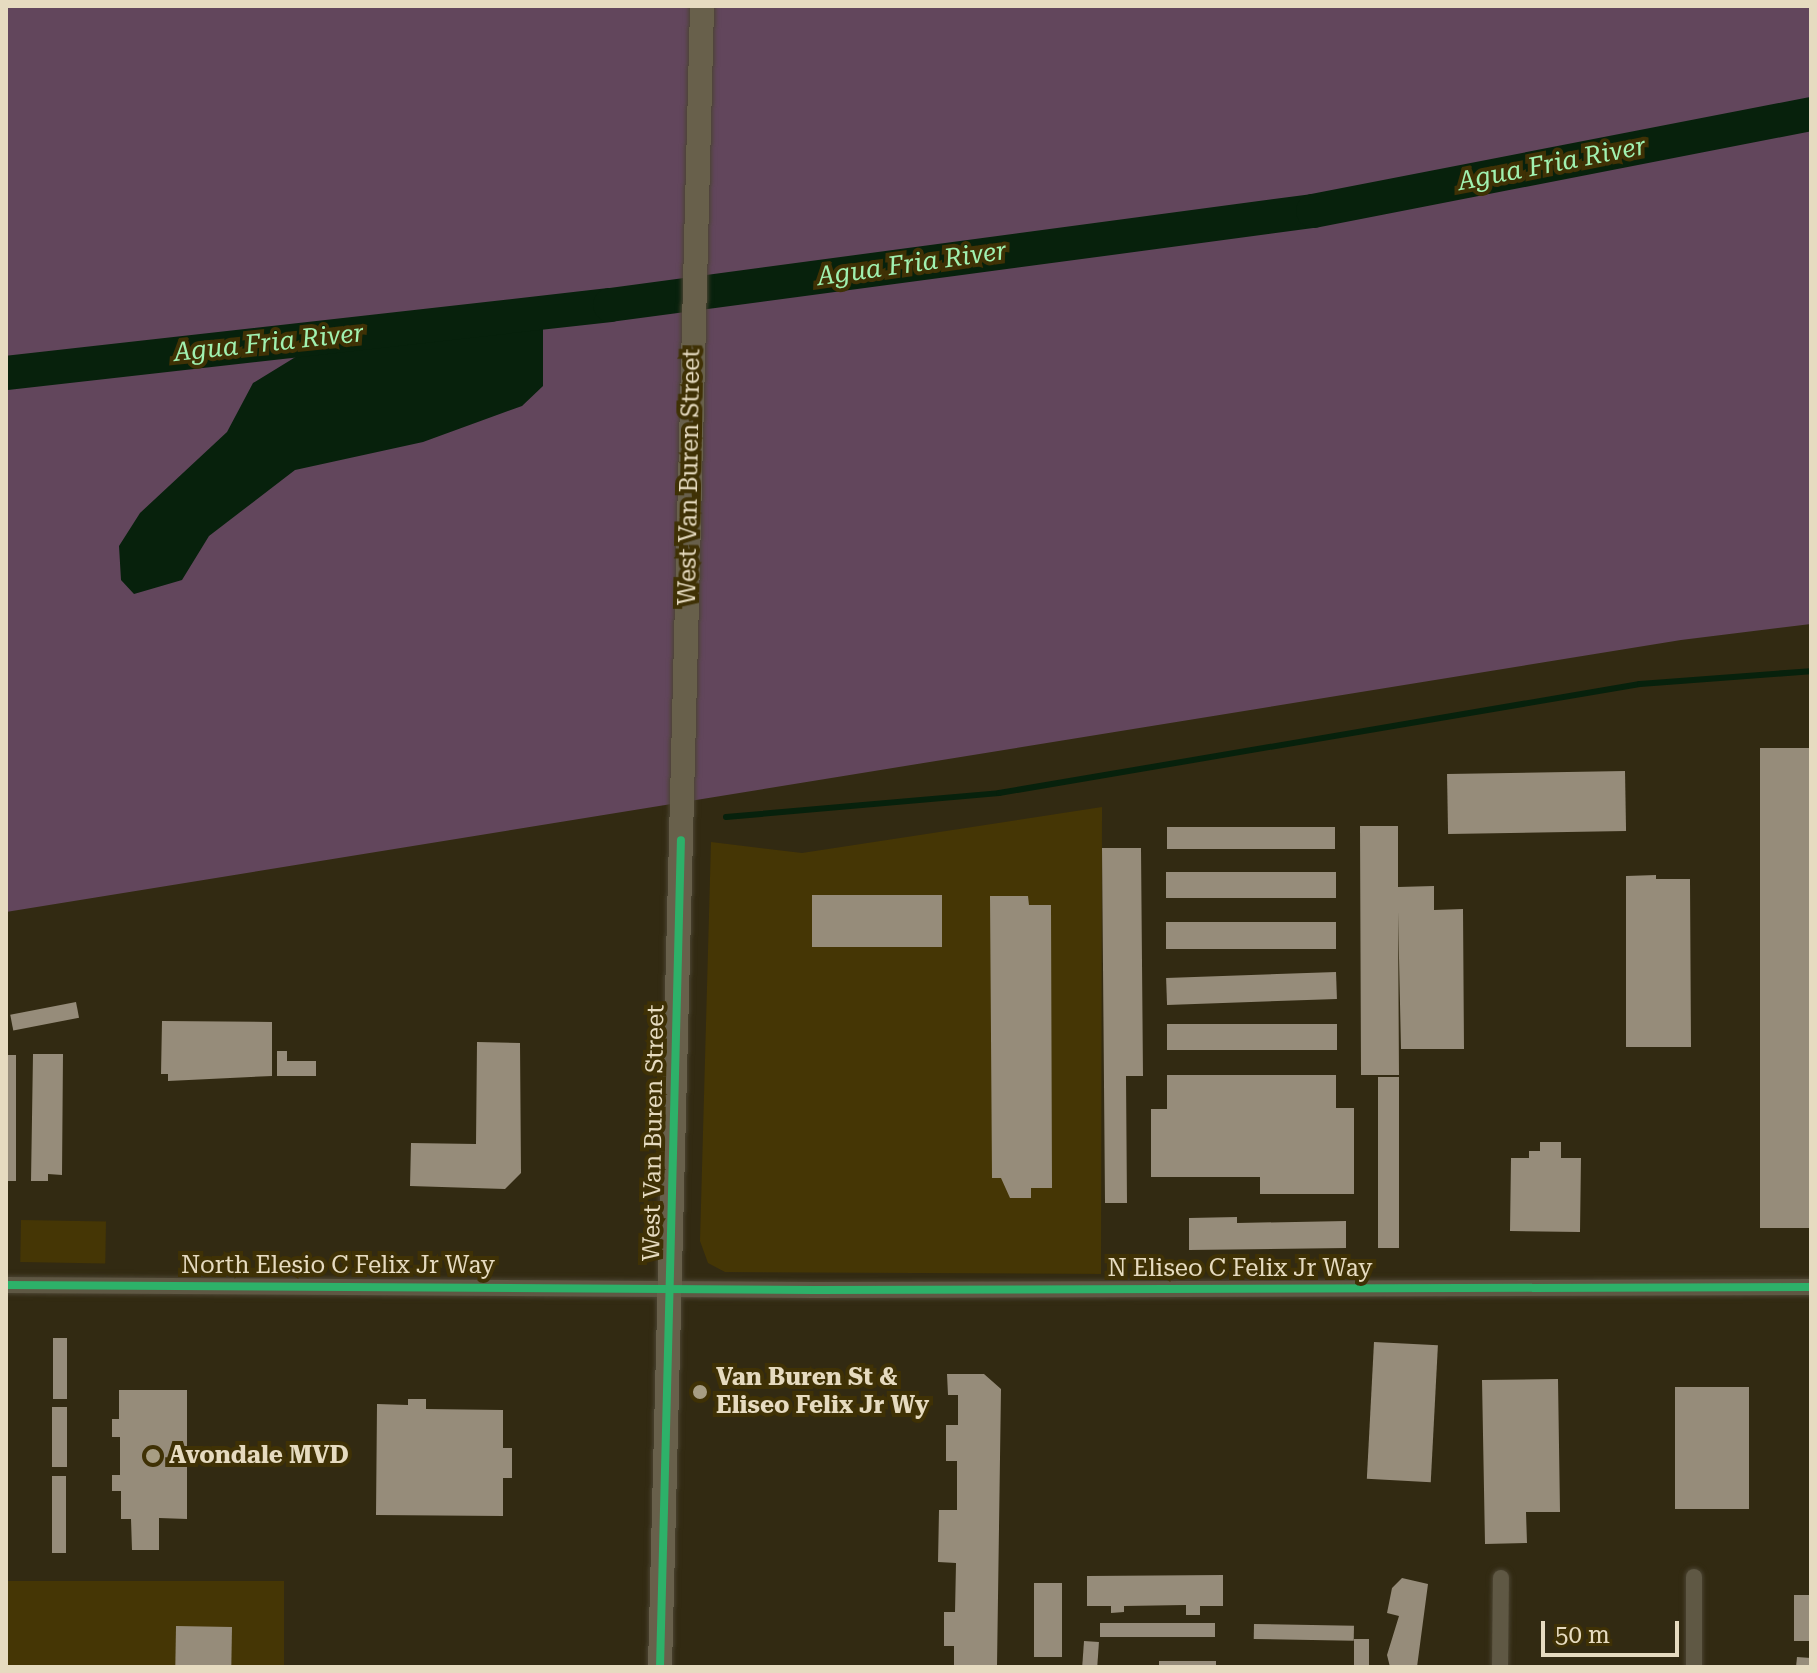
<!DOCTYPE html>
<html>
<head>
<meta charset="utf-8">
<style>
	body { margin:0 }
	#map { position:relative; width:1817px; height:1673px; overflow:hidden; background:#322a12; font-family:"Roboto Serif",serif }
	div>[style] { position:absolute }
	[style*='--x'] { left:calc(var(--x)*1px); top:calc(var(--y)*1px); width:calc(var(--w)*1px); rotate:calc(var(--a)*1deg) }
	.built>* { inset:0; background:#453605; transform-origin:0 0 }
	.green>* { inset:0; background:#62465c }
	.water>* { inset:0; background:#07210c }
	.stream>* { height:6px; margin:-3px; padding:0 3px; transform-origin:3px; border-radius:3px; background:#07210c }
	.river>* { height:34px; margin:-17px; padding:0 17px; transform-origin:17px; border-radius:17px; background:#07210c }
	.building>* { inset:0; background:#968c7a; transform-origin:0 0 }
	.roads { filter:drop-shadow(0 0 2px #4b4432) drop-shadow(0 0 2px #4b4432) }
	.street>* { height:16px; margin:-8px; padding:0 8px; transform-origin:8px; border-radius:8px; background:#5f5844 }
	.primary>* { height:24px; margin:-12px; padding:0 12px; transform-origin:12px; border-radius:12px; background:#68604b }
	.cycleway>* { height:8px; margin:-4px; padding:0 4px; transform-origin:4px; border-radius:4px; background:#2db169 }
	.dots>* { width:22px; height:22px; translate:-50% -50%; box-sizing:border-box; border:4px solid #3f3105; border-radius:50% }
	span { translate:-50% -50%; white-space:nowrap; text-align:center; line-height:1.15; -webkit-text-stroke:8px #3f3105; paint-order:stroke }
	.street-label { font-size:24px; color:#e6dbc0 }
	.poi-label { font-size:24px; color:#e6dbc0; font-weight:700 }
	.left { translate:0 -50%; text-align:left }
	.water-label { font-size:26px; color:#a0f1b0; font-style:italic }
	.frame { position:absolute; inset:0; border:8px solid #e6dbc0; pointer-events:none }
	.scale { position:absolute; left:1541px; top:1621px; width:138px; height:36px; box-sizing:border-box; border:4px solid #e6dbc0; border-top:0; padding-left:10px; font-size:24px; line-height:28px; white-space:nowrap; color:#e6dbc0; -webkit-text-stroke:6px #3f3105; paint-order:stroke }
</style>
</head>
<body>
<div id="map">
	<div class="built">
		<div style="clip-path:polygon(1102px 807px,1101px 1274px,725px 1272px,708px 1263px,700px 1241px,711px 842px,802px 853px)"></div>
		<div style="left:21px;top:1220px;width:85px;height:42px;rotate:1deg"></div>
		<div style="left:284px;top:1581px;width:86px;height:278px;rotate:90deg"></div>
	</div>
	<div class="green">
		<div style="clip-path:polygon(6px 6px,1811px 6px,1811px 624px,1681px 640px,6px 912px)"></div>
	</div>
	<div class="water">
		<div style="clip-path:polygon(522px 318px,543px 325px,543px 386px,522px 406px,423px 442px,295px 470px,209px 536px,182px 580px,134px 594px,121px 580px,119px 546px,140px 513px,227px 432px,253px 383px,320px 342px,354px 329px)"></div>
	</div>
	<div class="stream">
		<div style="--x:726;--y:817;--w:274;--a:-5"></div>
		<div style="--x:999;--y:793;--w:650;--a:-9.65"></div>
		<div style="--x:1640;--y:684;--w:171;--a:-4.3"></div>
	</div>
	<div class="river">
		<div style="--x:6;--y:373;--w:608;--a:-6.42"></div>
		<div style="--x:610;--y:305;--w:709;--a:-7.62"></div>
		<div style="--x:1313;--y:211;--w:507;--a:-11.02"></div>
	</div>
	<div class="building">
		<div style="left:1760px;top:748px;width:51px;height:480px"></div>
		<div style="left:1625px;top:771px;width:60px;height:178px;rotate:89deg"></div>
		<div style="clip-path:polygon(1360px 826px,1398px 826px,1398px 887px,1434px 886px,1434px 910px,1463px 909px,1464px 1049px,1401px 1049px,1398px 912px,1399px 1075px,1361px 1075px)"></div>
		<div style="left:1167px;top:827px;width:168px;height:22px"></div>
		<div style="clip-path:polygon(1102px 848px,1141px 848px,1143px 1076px,1126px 1076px,1127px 1203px,1105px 1203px)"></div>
		<div style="left:1336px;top:872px;width:26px;height:170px;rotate:90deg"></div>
		<div style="clip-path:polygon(1656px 875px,1656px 879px,1690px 879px,1691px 1047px,1626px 1047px,1626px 876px)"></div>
		<div style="left:942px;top:895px;width:52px;height:130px;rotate:90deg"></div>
		<div style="clip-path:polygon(990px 896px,1028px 896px,1029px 905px,1051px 905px,1052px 1188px,1031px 1188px,1031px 1198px,1010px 1198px,1001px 1178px,992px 1178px)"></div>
		<div style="left:1336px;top:922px;width:27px;height:170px;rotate:90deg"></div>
		<div style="left:1336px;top:972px;width:27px;height:170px;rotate:88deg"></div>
		<div style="left:76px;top:1002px;width:16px;height:67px;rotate:79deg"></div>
		<div style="clip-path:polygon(162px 1021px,272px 1022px,272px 1076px,168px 1081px,168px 1074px,161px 1074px)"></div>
		<div style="left:1337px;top:1024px;width:26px;height:170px;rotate:90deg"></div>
		<div style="clip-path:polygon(477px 1042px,520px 1043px,521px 1173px,505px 1189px,410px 1186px,411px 1143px,476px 1144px)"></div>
		<div style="clip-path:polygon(277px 1051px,287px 1051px,287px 1061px,316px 1061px,316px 1076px,277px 1076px)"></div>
		<div style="clip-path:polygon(33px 1054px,63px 1054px,62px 1175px,48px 1174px,48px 1181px,31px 1181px)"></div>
		<div style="left:6px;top:1055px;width:10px;height:126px"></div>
		<div style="clip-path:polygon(1167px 1075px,1336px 1075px,1336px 1108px,1354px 1108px,1354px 1194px,1260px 1194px,1260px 1177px,1151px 1177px,1151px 1109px,1167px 1109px)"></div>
		<div style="left:1378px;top:1077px;width:21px;height:171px"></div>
		<div style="clip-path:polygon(1540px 1142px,1561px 1142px,1561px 1158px,1581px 1158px,1580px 1232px,1510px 1231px,1511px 1158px,1529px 1158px,1529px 1151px,1540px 1151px)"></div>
		<div style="clip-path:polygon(1237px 1217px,1237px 1223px,1346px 1221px,1346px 1248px,1189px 1250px,1189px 1218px)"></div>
		<div style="left:53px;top:1338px;width:14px;height:61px"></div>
		<div style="left:1374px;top:1342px;width:64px;height:137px;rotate:3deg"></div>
		<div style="clip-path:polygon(947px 1374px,984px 1374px,1001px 1389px,997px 1667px,954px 1667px,954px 1646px,944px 1646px,944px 1612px,955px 1612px,956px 1563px,938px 1562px,939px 1510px,957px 1510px,957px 1461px,946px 1461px,946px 1425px,958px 1425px,958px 1395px,948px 1395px)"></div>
		<div style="clip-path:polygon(1558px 1379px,1560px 1512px,1526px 1512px,1527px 1543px,1485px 1544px,1482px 1380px)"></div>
		<div style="left:1675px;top:1387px;width:74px;height:122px"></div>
		<div style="clip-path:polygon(119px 1390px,187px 1390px,187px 1519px,159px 1518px,159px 1550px,132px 1550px,131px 1519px,121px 1519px,121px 1491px,112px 1491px,112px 1475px,120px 1475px,120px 1437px,112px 1437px,112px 1419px,119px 1419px)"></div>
		<div style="clip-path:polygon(408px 1399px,426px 1399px,426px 1409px,503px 1410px,503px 1448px,512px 1448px,512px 1478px,503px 1478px,503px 1516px,376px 1515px,377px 1404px,408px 1405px)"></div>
		<div style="left:52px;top:1407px;width:15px;height:60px"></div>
		<div style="left:52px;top:1476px;width:14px;height:77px"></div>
		<div style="clip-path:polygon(1223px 1575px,1223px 1606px,1200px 1606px,1200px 1615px,1186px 1615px,1186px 1605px,1124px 1606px,1124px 1612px,1111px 1613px,1111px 1606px,1087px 1606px,1087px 1576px)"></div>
		<div style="clip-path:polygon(1402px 1578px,1428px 1584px,1417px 1667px,1390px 1667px,1387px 1655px,1399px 1616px,1387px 1613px,1392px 1588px)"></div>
		<div style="left:1034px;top:1583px;width:28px;height:74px"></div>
		<div style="left:1794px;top:1595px;width:17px;height:46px"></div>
		<div style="left:1100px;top:1623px;width:115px;height:14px"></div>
		<div style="left:1254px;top:1624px;width:100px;height:15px;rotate:1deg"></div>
		<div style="left:232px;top:1627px;width:40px;height:56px;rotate:91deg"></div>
		<div style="left:1354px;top:1639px;width:15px;height:28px"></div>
		<div style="left:1084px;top:1641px;width:15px;height:26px;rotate:4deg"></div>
		<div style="clip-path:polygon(1797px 1657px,1811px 1658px,1811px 1667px,1796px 1667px)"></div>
		<div style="left:1159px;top:1661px;width:57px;height:6px"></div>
	</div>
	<div class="roads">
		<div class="street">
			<div style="--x:6;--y:1285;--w:809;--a:0.35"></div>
			<div style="--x:815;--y:1290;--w:996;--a:-0.17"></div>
			<div style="--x:1500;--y:1667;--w:89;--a:-89.4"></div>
			<div style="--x:1694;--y:1667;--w:90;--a:-90"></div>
		</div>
		<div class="primary">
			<div style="--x:660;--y:1667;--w:1662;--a:-88.55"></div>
		</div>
	</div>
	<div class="cycleway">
		<div style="--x:6;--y:1285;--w:809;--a:0.35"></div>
		<div style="--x:815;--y:1290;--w:996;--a:-0.17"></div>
		<div style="--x:660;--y:1667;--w:827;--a:-88.55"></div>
	</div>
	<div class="dots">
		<div style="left:700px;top:1392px;background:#a79d83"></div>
		<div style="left:153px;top:1456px;background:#a79d83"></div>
	</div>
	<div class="street-label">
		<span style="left:690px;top:477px;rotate:-89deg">West Van Buren Street</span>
		<span style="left:654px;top:1133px;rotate:-89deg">West Van Buren Street</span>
		<span style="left:338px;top:1266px">North Elesio C Felix Jr Way</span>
		<span style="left:1240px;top:1269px">N Eliseo C Felix Jr Way</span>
	</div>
	<div class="poi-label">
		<span class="left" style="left:716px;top:1392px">Van Buren St &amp;<br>Eliseo Felix Jr Wy</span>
		<span class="left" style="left:169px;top:1456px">Avondale MVD</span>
	</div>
	<div class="water-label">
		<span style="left:1552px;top:164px;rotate:-11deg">Agua Fria River</span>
		<span style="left:912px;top:264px;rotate:-8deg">Agua Fria River</span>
		<span style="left:269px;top:343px;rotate:-6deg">Agua Fria River</span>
	</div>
	<div class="frame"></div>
	<div class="scale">50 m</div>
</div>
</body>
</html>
